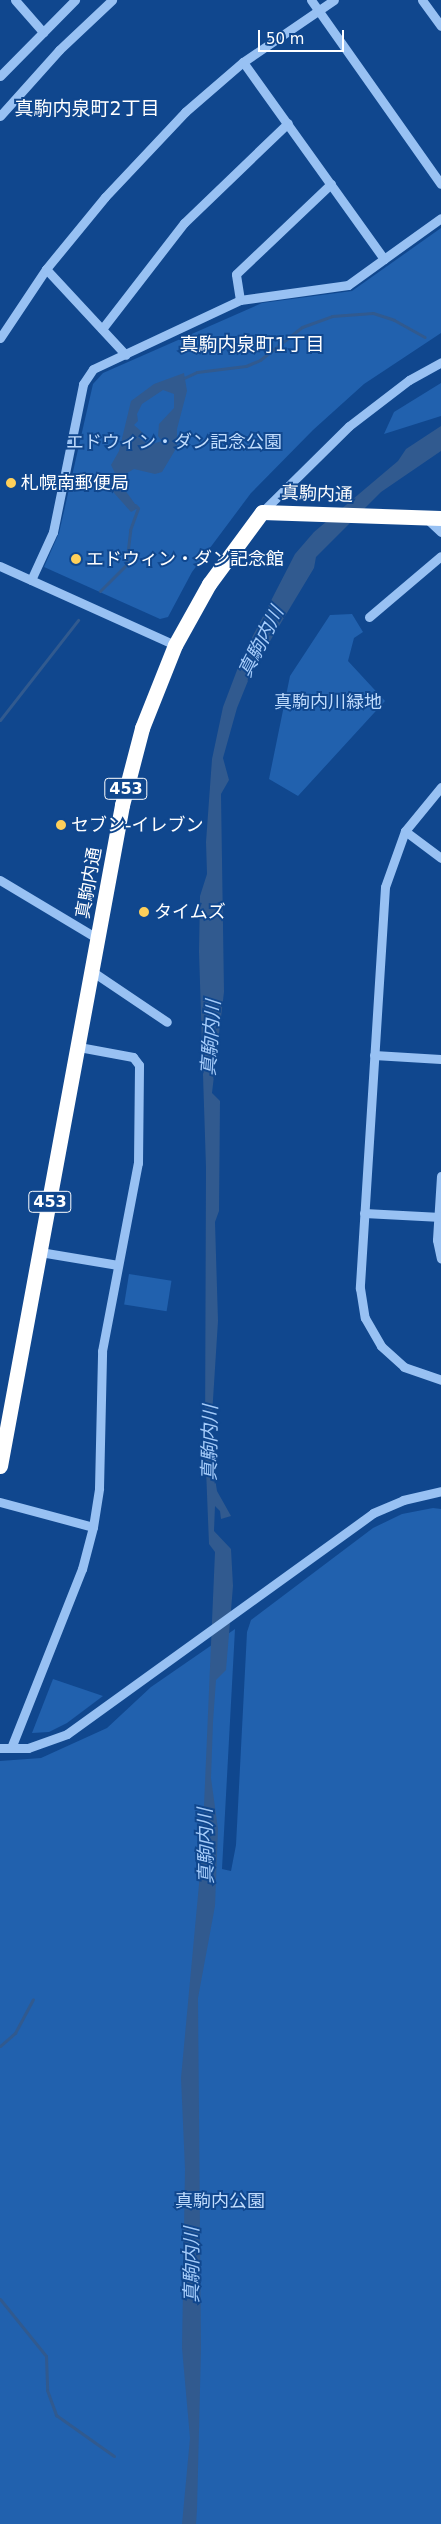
<!DOCTYPE html>
<html>
<head>
<meta charset="utf-8">
<style>
	body { margin:0 }
	#map { position:relative; width:441px; height:2524px; overflow:hidden; background:#10478e; font-family:"DejaVu Sans","Noto Sans JP",sans-serif }
	div>[style] { position:absolute }
	[style*='--x'] { left:calc(var(--x)*1px); top:calc(var(--y)*1px); width:calc(var(--w)*1px); rotate:calc(var(--a)*1deg) }
	.green>* { inset:0; background:#2161ae; transform-origin:0 0 }
	.water>* { inset:0; background:#315a8f }
	.stream>* { height:3px; margin:-1.5px; padding:0 1.5px; transform-origin:1.5px; border-radius:1.5px; background:#315a8f }
	.minor>* { height:9px; margin:-4.5px; padding:0 4.5px; transform-origin:4.5px; border-radius:4.5px; background:#98c1f3 }
	.highway>* { height:15px; margin:-7.5px; padding:0 7.5px; transform-origin:7.5px; border-radius:7.5px; background:#fff }
	.dots>* { width:14px; height:14px; translate:-50% -50%; box-sizing:border-box; border:2px solid #10478e; border-radius:50% }
	span { translate:-50% -50%; white-space:nowrap; text-align:center; line-height:1.15; -webkit-text-stroke:4px #10478e; paint-order:stroke }
	.shield-label span { padding:1px 4px; background:#10478e; border:1px solid; border-radius:4px; -webkit-text-stroke-width:0 }
	.shield-label { font-size:16px; color:#fff; font-weight:700 }
	.park-label { font-size:18px; color:#c0dcfd }
	.poi-label { font-size:18px; color:#fff }
	.left { translate:0 -50%; text-align:left }
	.street-label { font-size:18px; color:#fff }
	.neighbourhood-label { font-size:19px; color:#fff }
	.water-label { font-size:19px; color:#a4cbfa; font-style:italic }
	.scale { position:absolute; left:258px; top:30px; width:86px; height:22px; box-sizing:border-box; border:2px solid #fff; border-top:0; padding-left:6px; font-size:15px; line-height:18px; white-space:nowrap; color:#fff; -webkit-text-stroke:4px #10478e; paint-order:stroke }
</style>
</head>
<body>
<div id="map">
	<div class="green">
		<div style="clip-path:polygon(441px 228px,441px 333px,364px 384px,313px 430px,251px 493px,192px 572px,168px 617px,160px 619px,44px 567px,59px 533px,93px 384px,103px 373px,262px 303px,352px 291px)"></div>
		<div style="clip-path:polygon(441px 383px,441px 416px,384px 434px,394px 412px)"></div>
		<div style="clip-path:polygon(352px 614px,363px 632px,354px 638px,348px 661px,385px 701px,298px 796px,269px 779px,290px 676px,330px 615px)"></div>
		<div style="left:129px;top:1274px;width:43px;height:31px;rotate:9deg"></div>
		<div style="clip-path:polygon(433px 1508px,441px 1509px,441px 2524px,0 2524px,0 1761px,41px 1758px,107px 1728px,151px 1687px,235px 1629px,222px 1869px,231px 1871px,236px 1845px,247px 1632px,251px 1620px,373px 1528px,402px 1514px)"></div>
		<div style="clip-path:polygon(53px 1679px,103px 1696px,67px 1723px,49px 1732px,32px 1733px)"></div>
	</div>
	<div class="water">
		<div style="clip-path:polygon(evenodd,184px 373px,187px 391px,177px 429px,177px 447px,162px 472px,155px 474px,134px 469px,122px 476px,122px 486px,138px 508px,131px 512px,107px 485px,110px 479px,115px 480px,116px 475px,111px 465px,119px 451px,131px 401px,154px 384px,184px 373px,163px 390px,174px 394px,174px 408px,159px 424px,158px 436px,162px 441px,149px 445px,138px 437px,143px 433px,134px 425px,138px 421px,137px 414px,142px 404px,163px 390px)"></div>
		<div style="clip-path:polygon(441px 426px,441px 451px,381px 492px,316px 557px,314px 568px,252px 671px,237px 708px,223px 758px,229px 780px,221px 794px,224px 992px,212px 1093px,220px 1101px,219px 1211px,215px 1222px,218px 1321px,210px 1447px,217px 1491px,231px 1516px,221px 1519px,220px 1511px,215px 1506px,214px 1531px,231px 1549px,233px 1586px,226px 1670px,216px 1680px,213px 1722px,211px 1778px,218px 1829px,215px 1906px,198px 1998px,201px 2349px,197px 2510px,196px 2524px,182px 2524px,190px 2438px,182px 2348px,185px 2169px,181px 2078px,202px 1852px,215px 1552px,209px 1544px,205px 1444px,206px 1167px,199px 952px,200px 896px,207px 874px,206px 842px,212px 759px,223px 707px,242px 657px,295px 554px,314px 532px,398px 461px,406px 449px)"></div>
	</div>
	<div class="stream">
		<div style="--x:184;--y:378;--w:14;--a:-25"></div>
		<div style="--x:197;--y:372;--w:49;--a:-7"></div>
		<div style="--x:246;--y:366;--w:15;--a:-23"></div>
		<div style="--x:260;--y:360;--w:53;--a:-38.2"></div>
		<div style="--x:302;--y:327;--w:32;--a:-20"></div>
		<div style="--x:332;--y:316;--w:41;--a:-4.2"></div>
		<div style="--x:373;--y:313;--w:22;--a:18"></div>
		<div style="--x:394;--y:320;--w:35;--a:29"></div>
		<div style="--x:100;--y:591;--w:37;--a:-45"></div>
		<div style="--x:126;--y:565;--w:35;--a:-83"></div>
		<div style="--x:130;--y:530;--w:23;--a:-70"></div>
		<div style="--x:138;--y:508;--w:4;--a:-135"></div>
		<div style="--x:0;--y:720;--w:127;--a:-52"></div>
		<div style="--x:0;--y:2046;--w:20;--a:-41"></div>
		<div style="--x:15;--y:2033;--w:38;--a:-62"></div>
		<div style="--x:0;--y:2299;--w:73;--a:51.1"></div>
		<div style="--x:46;--y:2356;--w:34;--a:88"></div>
		<div style="--x:47;--y:2390;--w:27;--a:70"></div>
		<div style="--x:56;--y:2415;--w:71;--a:35.3"></div>
	</div>
	<div class="minor">
		<div style="--x:15;--y:0;--w:43;--a:48.8"></div>
		<div style="--x:311;--y:0;--w:225;--a:54.8"></div>
		<div style="--x:422;--y:0;--w:32;--a:54"></div>
		<div style="--x:243;--y:62;--w:242;--a:54.4"></div>
		<div style="--x:384;--y:259;--w:70;--a:-35.7"></div>
		<div style="--x:0;--y:76;--w:107;--a:-45.4"></div>
		<div style="--x:0;--y:116;--w:89;--a:-48.2"></div>
		<div style="--x:59;--y:50;--w:73;--a:-43.3"></div>
		<div style="--x:46;--y:269;--w:117;--a:47.1"></div>
		<div style="--x:240;--y:300;--w:26;--a:-99"></div>
		<div style="--x:236;--y:274;--w:131;--a:-43.5"></div>
		<div style="--x:102;--y:329;--w:134;--a:-52.3"></div>
		<div style="--x:184;--y:223;--w:144;--a:-43.9"></div>
		<div style="--x:0;--y:338;--w:83;--a:-56.3"></div>
		<div style="--x:46;--y:269;--w:93;--a:-50.7"></div>
		<div style="--x:105;--y:197;--w:117;--a:-46.7"></div>
		<div style="--x:185;--y:112;--w:77;--a:-40.8"></div>
		<div style="--x:243;--y:62;--w:110;--a:-34.3"></div>
		<div style="--x:262;--y:512;--w:122;--a:-44.7"></div>
		<div style="--x:349;--y:426;--w:76;--a:-37.5"></div>
		<div style="--x:409;--y:380;--w:37;--a:-29"></div>
		<div style="--x:427;--y:519;--w:19;--a:43"></div>
		<div style="--x:0;--y:566;--w:192;--a:24.3"></div>
		<div style="--x:31;--y:580;--w:53;--a:-65.4"></div>
		<div style="--x:53;--y:532;--w:151;--a:-78.5"></div>
		<div style="--x:83;--y:384;--w:18;--a:-56"></div>
		<div style="--x:93;--y:369;--w:162;--a:-25.1"></div>
		<div style="--x:240;--y:300;--w:109;--a:-7.9"></div>
		<div style="--x:348;--y:285;--w:44;--a:-35.8"></div>
		<div style="--x:369;--y:617;--w:94;--a:-40.3"></div>
		<div style="--x:441;--y:787;--w:57;--a:129.3"></div>
		<div style="--x:405;--y:831;--w:59;--a:109.7"></div>
		<div style="--x:385;--y:887;--w:402;--a:93.6"></div>
		<div style="--x:360;--y:1288;--w:30;--a:81"></div>
		<div style="--x:365;--y:1318;--w:32;--a:60"></div>
		<div style="--x:381;--y:1346;--w:31;--a:42"></div>
		<div style="--x:404;--y:1367;--w:39;--a:19"></div>
		<div style="--x:405;--y:831;--w:45;--a:36.9"></div>
		<div style="--x:0;--y:880;--w:114;--a:31"></div>
		<div style="--x:93;--y:972;--w:89;--a:34"></div>
		<div style="--x:374;--y:1055;--w:67;--a:3.4"></div>
		<div style="--x:441;--y:1176;--w:64;--a:93.6"></div>
		<div style="--x:437;--y:1240;--w:19;--a:78"></div>
		<div style="--x:364;--y:1213;--w:77;--a:3"></div>
		<div style="--x:40;--y:1252;--w:79;--a:9.5"></div>
		<div style="--x:0;--y:1502;--w:96;--a:15"></div>
		<div style="--x:0;--y:1748;--w:28;--a:0"></div>
		<div style="--x:28;--y:1748;--w:41;--a:-19.7"></div>
		<div style="--x:67;--y:1734;--w:377;--a:-35.8"></div>
		<div style="--x:373;--y:1513;--w:33;--a:-23"></div>
		<div style="--x:403;--y:1500;--w:39;--a:-13"></div>
		<div style="--x:11;--y:1748;--w:193;--a:-68.4"></div>
		<div style="--x:82;--y:1569;--w:43;--a:-75.3"></div>
		<div style="--x:93;--y:1527;--w:39;--a:-81"></div>
		<div style="--x:99;--y:1488;--w:137;--a:-88.7"></div>
		<div style="--x:102;--y:1351;--w:191;--a:-79.2"></div>
		<div style="--x:138;--y:1163;--w:98;--a:-89.4"></div>
		<div style="--x:139;--y:1065;--w:10;--a:-127"></div>
		<div style="--x:133;--y:1057;--w:55;--a:-169.5"></div>
	</div>
	<div class="highway">
		<div style="--x:0;--y:1466;--w:672;--a:-79.54"></div>
		<div style="--x:122;--y:805;--w:80;--a:-75.4"></div>
		<div style="--x:142;--y:728;--w:89;--a:-68.3"></div>
		<div style="--x:175;--y:645;--w:70;--a:-60.9"></div>
		<div style="--x:209;--y:584;--w:89;--a:-53.6"></div>
		<div style="--x:262;--y:512;--w:179;--a:1.9"></div>
	</div>
	<div class="dots">
		<div style="left:11px;top:483px;background:#ffd05a"></div>
		<div style="left:76px;top:559px;background:#ffd05a"></div>
		<div style="left:61px;top:825px;background:#ffd05a"></div>
		<div style="left:144px;top:912px;background:#ffd05a"></div>
	</div>
	<div class="shield-label">
		<span style="left:126px;top:789px">453</span>
		<span style="left:50px;top:1202px">453</span>
	</div>
	<div class="park-label">
		<span style="left:174px;top:442px">エドウィン・ダン記念公園</span>
		<span style="left:328px;top:702px">真駒内川緑地</span>
		<span style="left:220px;top:2201px">真駒内公園</span>
	</div>
	<div class="poi-label">
		<span class="left" style="left:21px;top:483px">札幌南郵便局</span>
		<span class="left" style="left:86px;top:559px">エドウィン・ダン記念館</span>
		<span class="left" style="left:71px;top:825px">セブン-イレブン</span>
		<span class="left" style="left:154px;top:912px">タイムズ</span>
	</div>
	<div class="street-label">
		<span style="left:317px;top:494px;rotate:2deg">真駒内通</span>
		<span style="left:89px;top:883px;rotate:-80deg">真駒内通</span>
	</div>
	<div class="neighbourhood-label">
		<span style="left:87px;top:109px">真駒内泉町2丁目</span>
		<span style="left:252px;top:345px">真駒内泉町1丁目</span>
	</div>
	<div class="water-label">
		<span style="left:261px;top:642px;rotate:-63deg">真駒内川</span>
		<span style="left:211px;top:1038px;rotate:-86deg">真駒内川</span>
		<span style="left:210px;top:1443px;rotate:-89deg">真駒内川</span>
		<span style="left:206px;top:1846px;rotate:-91deg">真駒内川</span>
		<span style="left:192px;top:2265px;rotate:-90deg">真駒内川</span>
	</div>
	<div class="scale">50 m</div>
</div>
</body>
</html>
